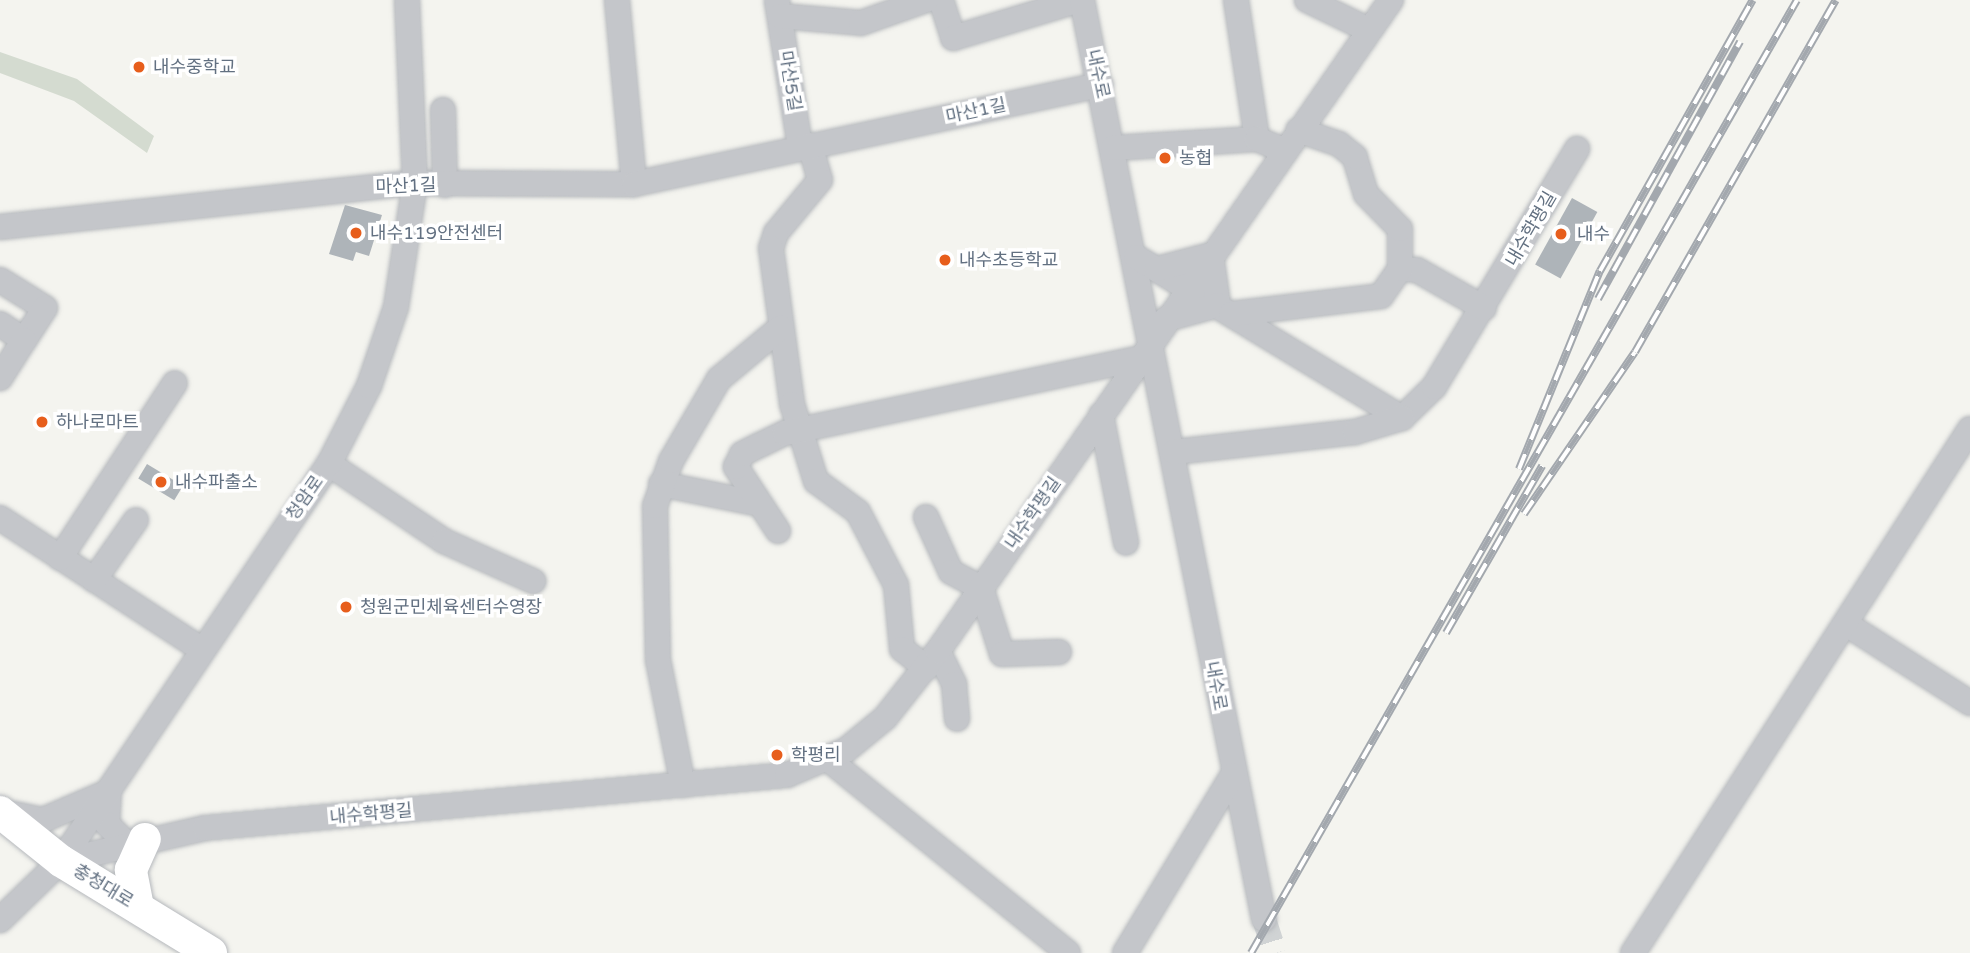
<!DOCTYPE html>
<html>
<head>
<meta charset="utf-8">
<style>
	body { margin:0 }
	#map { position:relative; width:1970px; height:953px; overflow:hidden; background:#f4f4ef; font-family:"Varela Round","Noto Sans KR",sans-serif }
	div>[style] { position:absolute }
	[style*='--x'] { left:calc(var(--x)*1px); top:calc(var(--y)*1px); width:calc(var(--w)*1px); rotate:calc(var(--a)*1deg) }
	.green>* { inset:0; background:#d4dbd0 }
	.building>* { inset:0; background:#aeb4b9; transform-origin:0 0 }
	.minor-tunnel>* { height:24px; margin-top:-12px; transform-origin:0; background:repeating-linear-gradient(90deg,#d0d3d4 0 24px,transparent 0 36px) }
	.roads { filter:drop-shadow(0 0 2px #b6b9bd) drop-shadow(0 0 2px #b6b9bd) }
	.minor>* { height:24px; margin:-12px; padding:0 12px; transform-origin:12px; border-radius:12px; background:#c4c6ca }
	.major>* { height:32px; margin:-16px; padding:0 16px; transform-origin:16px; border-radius:16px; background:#fff }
	.rail>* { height:8px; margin-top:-4px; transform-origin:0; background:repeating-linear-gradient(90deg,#fff 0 16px,#a3a8ae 0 32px); box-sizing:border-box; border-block:2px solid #a3a8ae }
	.dots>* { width:19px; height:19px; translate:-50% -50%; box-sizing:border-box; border:4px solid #fff; border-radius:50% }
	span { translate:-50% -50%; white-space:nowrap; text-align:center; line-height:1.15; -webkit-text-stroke:7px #fff; paint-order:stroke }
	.poi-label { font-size:18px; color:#627081 }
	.left { translate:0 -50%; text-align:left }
	.street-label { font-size:18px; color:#627081 }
</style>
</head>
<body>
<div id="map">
	<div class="green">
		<div style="clip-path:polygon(0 52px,77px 79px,154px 136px,147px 153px,74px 101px,0 73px)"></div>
	</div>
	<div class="building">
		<div style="left:1572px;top:198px;width:29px;height:76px;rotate:29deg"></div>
		<div style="clip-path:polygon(345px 205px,382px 215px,369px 256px,356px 252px,353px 261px,329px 254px)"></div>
		<div style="left:147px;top:464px;width:42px;height:17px;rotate:31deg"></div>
	</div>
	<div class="minor-tunnel">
		<div style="--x:1264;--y:919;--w:36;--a:72"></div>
	</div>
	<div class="roads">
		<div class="minor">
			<div style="--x:617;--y:0;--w:185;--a:84.7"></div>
			<div style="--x:941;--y:0;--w:40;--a:72"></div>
			<div style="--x:953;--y:38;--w:133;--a:-16.7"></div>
			<div style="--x:1082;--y:0;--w:937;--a:78.8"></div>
			<div style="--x:1236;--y:0;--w:141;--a:81.4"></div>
			<div style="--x:1307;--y:0;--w:69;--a:25.8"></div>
			<div style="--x:777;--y:1;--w:148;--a:81"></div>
			<div style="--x:780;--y:16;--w:81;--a:4.9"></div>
			<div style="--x:861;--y:23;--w:69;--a:-19.5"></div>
			<div style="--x:443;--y:110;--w:75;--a:88.5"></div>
			<div style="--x:810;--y:145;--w:36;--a:74"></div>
			<div style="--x:820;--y:180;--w:69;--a:129.7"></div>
			<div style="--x:776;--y:233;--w:16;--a:108"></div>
			<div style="--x:771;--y:248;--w:157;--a:82.3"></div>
			<div style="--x:792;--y:404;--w:81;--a:72.7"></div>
			<div style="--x:816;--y:481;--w:52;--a:36.4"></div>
			<div style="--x:858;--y:512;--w:82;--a:62.5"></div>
			<div style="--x:896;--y:585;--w:64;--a:84.6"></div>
			<div style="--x:902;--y:649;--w:31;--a:38"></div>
			<div style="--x:1113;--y:148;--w:144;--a:-3.6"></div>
			<div style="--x:1257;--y:139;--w:28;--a:23"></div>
			<div style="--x:0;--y:227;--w:417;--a:-6.1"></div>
			<div style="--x:415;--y:183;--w:219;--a:0.3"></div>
			<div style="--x:634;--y:184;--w:477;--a:-12"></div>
			<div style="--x:1136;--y:257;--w:311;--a:31.2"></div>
			<div style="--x:1402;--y:418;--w:45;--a:-44.1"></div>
			<div style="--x:1434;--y:387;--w:278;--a:-59"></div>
			<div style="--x:1157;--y:269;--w:56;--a:-14.5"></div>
			<div style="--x:1211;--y:255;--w:50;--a:82"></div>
			<div style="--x:1218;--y:305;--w:54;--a:164.9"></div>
			<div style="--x:1400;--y:269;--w:17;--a:3"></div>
			<div style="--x:1417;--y:270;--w:77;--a:29.6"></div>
			<div style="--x:0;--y:280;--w:53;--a:31.9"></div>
			<div style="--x:45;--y:308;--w:38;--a:123"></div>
			<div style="--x:1231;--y:314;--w:151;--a:-6.8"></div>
			<div style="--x:1381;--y:296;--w:33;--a:-55"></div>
			<div style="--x:1400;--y:269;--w:40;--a:-90"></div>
			<div style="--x:1400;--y:229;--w:49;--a:-134.2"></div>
			<div style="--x:1366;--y:194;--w:39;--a:-107"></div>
			<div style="--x:1355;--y:157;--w:21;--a:-141"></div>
			<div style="--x:1339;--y:144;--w:43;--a:-161.1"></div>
			<div style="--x:0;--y:324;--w:29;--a:34"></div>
			<div style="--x:24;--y:340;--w:45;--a:122.3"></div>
			<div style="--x:1101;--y:415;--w:130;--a:78.9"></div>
			<div style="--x:1174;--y:452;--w:182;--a:-6.3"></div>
			<div style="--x:1355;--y:432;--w:49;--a:-16.6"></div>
			<div style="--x:329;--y:464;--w:138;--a:33.8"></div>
			<div style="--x:444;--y:541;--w:98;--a:24.2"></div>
			<div style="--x:661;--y:484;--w:96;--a:11.4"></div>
			<div style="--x:926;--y:517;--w:60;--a:65.6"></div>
			<div style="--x:951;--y:572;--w:34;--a:28"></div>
			<div style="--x:981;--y:588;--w:69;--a:72.3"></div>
			<div style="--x:1002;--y:654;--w:57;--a:-2"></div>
			<div style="--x:0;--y:518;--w:240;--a:33.1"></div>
			<div style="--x:778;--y:531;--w:77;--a:-123.3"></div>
			<div style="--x:736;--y:467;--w:14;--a:-65"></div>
			<div style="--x:742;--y:454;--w:20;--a:-27"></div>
			<div style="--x:760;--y:445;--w:28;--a:-26"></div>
			<div style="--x:785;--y:433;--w:363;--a:-11.9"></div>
			<div style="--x:60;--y:558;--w:209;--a:-56.7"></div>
			<div style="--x:94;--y:580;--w:73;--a:-55"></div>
			<div style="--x:1846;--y:624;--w:147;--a:32.5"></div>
			<div style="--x:938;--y:651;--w:37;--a:64"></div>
			<div style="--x:954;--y:684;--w:35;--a:85"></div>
			<div style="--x:829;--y:760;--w:307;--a:38.9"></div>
			<div style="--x:683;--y:785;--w:127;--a:-101.3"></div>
			<div style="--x:658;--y:660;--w:154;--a:-91.1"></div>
			<div style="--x:655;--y:506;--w:48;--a:-70.4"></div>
			<div style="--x:671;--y:461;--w:95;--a:-59.7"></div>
			<div style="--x:719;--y:379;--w:80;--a:-39.9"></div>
			<div style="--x:109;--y:790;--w:34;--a:93"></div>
			<div style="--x:107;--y:824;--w:28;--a:45"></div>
			<div style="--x:4;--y:812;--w:40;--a:12"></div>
			<div style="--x:43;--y:820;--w:65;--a:-23.4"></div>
			<div style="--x:61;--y:861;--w:148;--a:-12.9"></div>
			<div style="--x:205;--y:828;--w:584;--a:-5.2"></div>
			<div style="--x:787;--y:775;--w:64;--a:-23"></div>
			<div style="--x:846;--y:750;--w:50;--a:-39.4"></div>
			<div style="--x:885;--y:718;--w:85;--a:-51.7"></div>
			<div style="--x:938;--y:651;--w:793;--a:-55.17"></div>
			<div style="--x:0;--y:920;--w:85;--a:-44"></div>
			<div style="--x:61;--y:861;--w:479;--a:-56"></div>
			<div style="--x:329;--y:464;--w:88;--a:-62.9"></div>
			<div style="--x:369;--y:386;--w:83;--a:-71.1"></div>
			<div style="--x:396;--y:307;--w:125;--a:-81.3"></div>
			<div style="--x:415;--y:183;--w:183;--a:-92.5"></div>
			<div style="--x:1125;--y:953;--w:208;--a:-58.8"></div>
			<div style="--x:1633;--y:953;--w:623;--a:-57.25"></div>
		</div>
		<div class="major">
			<div style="--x:0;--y:812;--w:78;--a:38.8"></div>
			<div style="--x:61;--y:861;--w:176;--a:31.5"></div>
			<div style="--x:138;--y:907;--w:38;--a:-101"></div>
			<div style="--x:131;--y:870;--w:34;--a:-66"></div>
		</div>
	</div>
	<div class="rail">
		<div style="--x:1598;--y:299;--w:294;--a:-61.1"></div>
		<div style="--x:1519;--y:469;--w:214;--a:-67.8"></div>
		<div style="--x:1600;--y:271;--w:311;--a:-60.6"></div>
		<div style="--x:1524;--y:514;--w:196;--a:-55.6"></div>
		<div style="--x:1635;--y:352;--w:405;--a:-60.3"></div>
		<div style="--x:1446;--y:633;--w:193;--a:-60.1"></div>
		<div style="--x:1251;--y:953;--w:1098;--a:-60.19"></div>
	</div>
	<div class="dots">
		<div style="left:139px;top:67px;background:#e75e1c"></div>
		<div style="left:1165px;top:158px;background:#e75e1c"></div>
		<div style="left:356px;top:233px;background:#e75e1c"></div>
		<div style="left:1561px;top:234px;background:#e75e1c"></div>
		<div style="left:945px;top:260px;background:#e75e1c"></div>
		<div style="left:42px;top:422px;background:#e75e1c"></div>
		<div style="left:161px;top:482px;background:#e75e1c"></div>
		<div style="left:346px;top:607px;background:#e75e1c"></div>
		<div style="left:777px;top:755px;background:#e75e1c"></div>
	</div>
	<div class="poi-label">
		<span class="left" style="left:153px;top:67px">내수중학교</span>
		<span class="left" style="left:1179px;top:158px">농협</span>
		<span class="left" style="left:370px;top:233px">내수119안전센터</span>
		<span class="left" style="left:1577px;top:234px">내수</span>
		<span class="left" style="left:959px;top:260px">내수초등학교</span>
		<span class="left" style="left:56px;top:422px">하나로마트</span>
		<span class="left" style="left:175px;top:482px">내수파출소</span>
		<span class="left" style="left:360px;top:607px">청원군민체육센터수영장</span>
		<span class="left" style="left:791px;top:755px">학평리</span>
	</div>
	<div class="street-label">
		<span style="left:1098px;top:74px;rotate:78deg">내수로</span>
		<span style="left:790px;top:81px;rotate:81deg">마산5길</span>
		<span style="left:976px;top:111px;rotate:-12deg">마산1길</span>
		<span style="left:406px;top:186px;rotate:-2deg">마산1길</span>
		<span style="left:1531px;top:229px;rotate:-60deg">내수학평길</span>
		<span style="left:305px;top:498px;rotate:-55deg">청암로</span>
		<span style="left:1033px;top:513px;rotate:-55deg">내수학평길</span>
		<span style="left:1216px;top:686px;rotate:80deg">내수로</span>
		<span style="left:371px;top:814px;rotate:-5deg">내수학평길</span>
		<span style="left:103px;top:886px;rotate:31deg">충청대로</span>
	</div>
</div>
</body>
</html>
